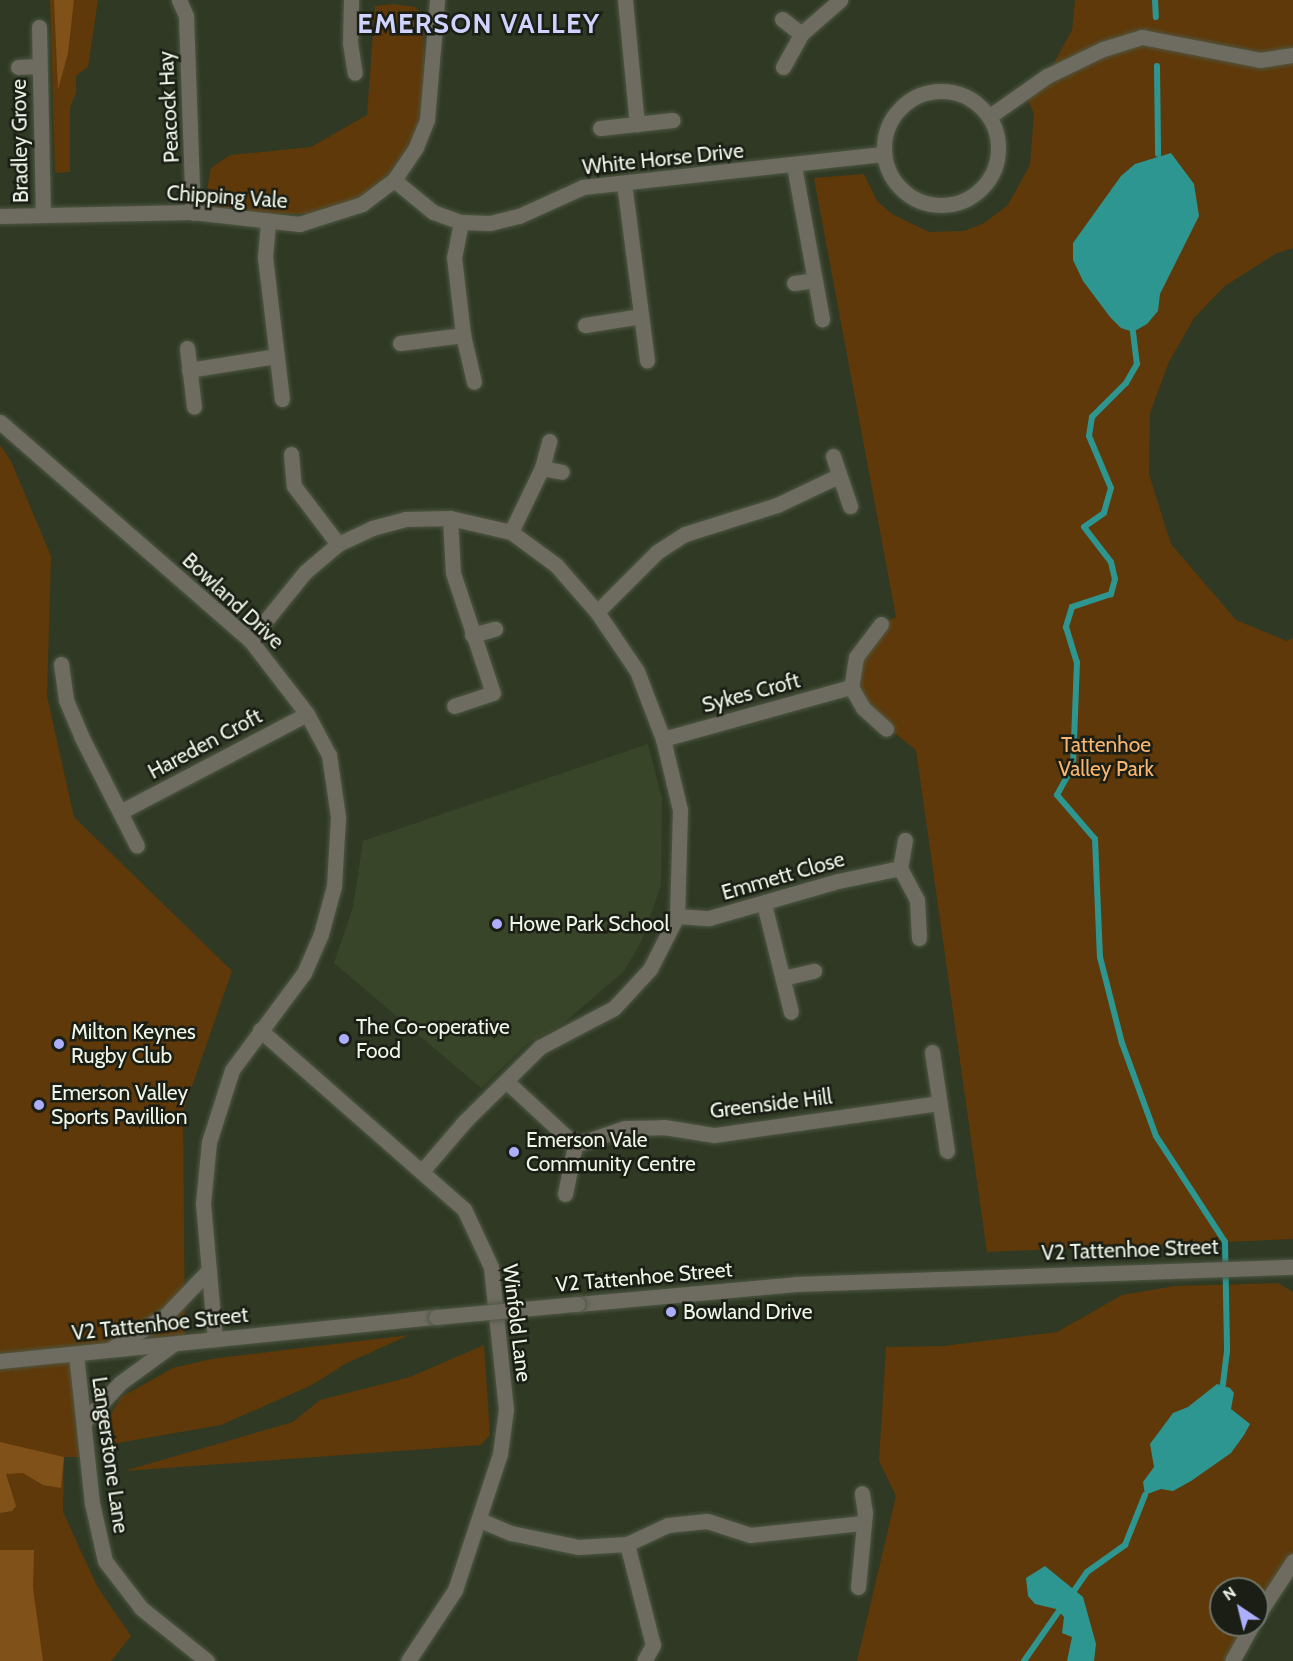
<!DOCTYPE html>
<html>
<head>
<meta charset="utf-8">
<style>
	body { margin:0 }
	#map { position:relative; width:1293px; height:1661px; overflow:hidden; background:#2f3923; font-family:Cabin,sans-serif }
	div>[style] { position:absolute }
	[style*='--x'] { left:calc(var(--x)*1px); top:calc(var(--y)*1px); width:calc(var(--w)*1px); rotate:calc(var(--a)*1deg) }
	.built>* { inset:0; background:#394529 }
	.green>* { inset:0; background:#5f3909 }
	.forest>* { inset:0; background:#805118 }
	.water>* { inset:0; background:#2d9690 }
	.stream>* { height:6px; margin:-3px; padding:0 3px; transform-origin:3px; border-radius:3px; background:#2d9690 }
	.roads { filter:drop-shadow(0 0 2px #4e5743) drop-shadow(0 0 2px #4e5743) }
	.minor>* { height:15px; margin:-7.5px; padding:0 7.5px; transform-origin:7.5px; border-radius:7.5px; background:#6e6b60 }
	.minor>.ring { margin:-7.5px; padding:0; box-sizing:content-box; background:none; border:15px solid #6e6b60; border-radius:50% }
	.bridges { filter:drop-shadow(0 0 2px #4e5743) drop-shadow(0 0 2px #4e5743) }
	.minor-bridge>* { height:15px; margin:-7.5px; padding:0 7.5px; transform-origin:7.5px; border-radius:7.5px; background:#6e6b60 }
	.dots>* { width:16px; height:16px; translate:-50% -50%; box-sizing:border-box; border:3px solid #1a1e15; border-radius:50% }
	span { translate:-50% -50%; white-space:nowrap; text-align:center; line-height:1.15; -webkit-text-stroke:5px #1a1e15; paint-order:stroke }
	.street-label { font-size:21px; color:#eff6e8 }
	.park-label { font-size:21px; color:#f8b56e }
	.poi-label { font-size:21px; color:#eff6e8 }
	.left { translate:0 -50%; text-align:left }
	.district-label { font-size:27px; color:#cfd3fe; font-weight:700; letter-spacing:1.5px }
	.north { position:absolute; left:1209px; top:1577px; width:60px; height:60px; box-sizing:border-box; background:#1a1e15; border:2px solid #6f7469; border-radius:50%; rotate:325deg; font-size:16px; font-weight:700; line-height:24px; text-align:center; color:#eff6e8 }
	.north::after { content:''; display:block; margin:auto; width:21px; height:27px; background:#acaffb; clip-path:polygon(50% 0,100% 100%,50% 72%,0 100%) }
</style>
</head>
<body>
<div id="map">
	<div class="built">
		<div style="clip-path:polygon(648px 744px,662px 798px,661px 886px,641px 942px,624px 971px,564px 1023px,528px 1043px,481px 1088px,334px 963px,353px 907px,363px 841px)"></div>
	</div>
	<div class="green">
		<div style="clip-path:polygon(50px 0,98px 0,88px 67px,76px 76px,76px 93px,70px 107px,70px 172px,55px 173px)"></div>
		<div style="clip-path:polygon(1075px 0,1293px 0,1293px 248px,1275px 254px,1225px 286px,1194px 318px,1169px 362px,1150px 413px,1149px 474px,1171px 544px,1236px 620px,1287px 641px,1293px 638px,1293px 1239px,987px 1252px,916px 750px,863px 708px,851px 672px,881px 624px,896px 617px,814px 178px,864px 174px,877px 201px,892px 214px,929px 232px,964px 231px,984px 223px,1007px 206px,1030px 165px,1034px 114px,1024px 92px,1047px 76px,1072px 30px)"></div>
		<div style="clip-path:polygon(393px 4px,415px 7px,423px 15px,425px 102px,412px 140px,384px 180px,349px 204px,313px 214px,268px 214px,218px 208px,207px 188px,211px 168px,230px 155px,311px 147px,367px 115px,375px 6px)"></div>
		<div style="clip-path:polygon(0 445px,11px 461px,51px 556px,47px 696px,74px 817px,232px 971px,183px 1112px,185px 1342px,0 1354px)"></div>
		<div style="clip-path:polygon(1278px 1283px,1293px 1292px,1293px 1561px,1257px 1616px,1257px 1589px,1221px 1589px,1221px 1625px,1252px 1625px,1232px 1661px,857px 1661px,896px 1496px,879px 1461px,886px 1347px,943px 1346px,1057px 1332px,1122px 1295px,1175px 1286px)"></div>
		<div style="clip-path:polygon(409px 1335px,345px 1364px,312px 1385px,221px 1425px,100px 1446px,106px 1422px,121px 1397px,173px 1368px,211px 1359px)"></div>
		<div style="clip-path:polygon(484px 1345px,490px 1435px,481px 1445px,124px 1471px,293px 1422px,320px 1400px,410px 1377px)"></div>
		<div style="clip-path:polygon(76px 1354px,86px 1457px,64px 1457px,63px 1512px,97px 1586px,131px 1636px,111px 1661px,0 1661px,0 1361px)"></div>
	</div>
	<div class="forest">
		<div style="clip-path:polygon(54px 0,74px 0,68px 53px,58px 90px)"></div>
		<div style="clip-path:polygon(0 1442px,64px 1457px,61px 1488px,43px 1485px,23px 1473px,6px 1474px,16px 1506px,12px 1511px,0 1513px)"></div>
		<div style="clip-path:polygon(0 1550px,34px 1550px,33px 1588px,43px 1661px,0 1661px)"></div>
	</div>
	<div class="water">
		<div style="clip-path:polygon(1171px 153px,1194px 184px,1199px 216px,1160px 294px,1158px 311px,1147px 324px,1133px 332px,1121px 328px,1110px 317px,1083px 281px,1073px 260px,1073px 243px,1121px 176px,1135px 164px)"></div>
		<div style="clip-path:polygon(1217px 1384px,1230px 1388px,1234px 1393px,1231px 1409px,1250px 1424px,1244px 1435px,1231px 1453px,1191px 1481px,1173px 1491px,1161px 1489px,1145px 1495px,1143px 1482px,1154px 1467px,1150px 1444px,1173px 1413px,1188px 1407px)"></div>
		<div style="clip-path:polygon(1045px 1566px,1083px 1597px,1096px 1644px,1094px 1661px,1067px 1661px,1072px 1637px,1062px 1633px,1064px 1617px,1056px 1609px,1035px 1604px,1028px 1596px,1026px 1578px)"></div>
	</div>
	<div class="stream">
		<div style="--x:1155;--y:0;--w:17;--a:87"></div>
		<div style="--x:1157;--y:66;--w:88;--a:89.3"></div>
		<div style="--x:1133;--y:332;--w:32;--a:83"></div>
		<div style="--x:1137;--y:364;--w:22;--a:120"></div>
		<div style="--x:1126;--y:383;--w:48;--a:135"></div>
		<div style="--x:1092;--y:417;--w:19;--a:99"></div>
		<div style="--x:1089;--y:436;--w:56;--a:67.1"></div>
		<div style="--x:1111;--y:488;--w:26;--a:106"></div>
		<div style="--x:1104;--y:513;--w:24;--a:145"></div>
		<div style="--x:1084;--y:527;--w:44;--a:52.4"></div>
		<div style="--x:1111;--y:562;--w:17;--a:77"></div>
		<div style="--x:1115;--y:579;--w:16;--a:105"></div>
		<div style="--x:1111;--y:594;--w:41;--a:161.6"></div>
		<div style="--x:1072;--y:607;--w:21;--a:107"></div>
		<div style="--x:1066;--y:627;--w:37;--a:73"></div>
		<div style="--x:1077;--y:662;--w:104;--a:92.2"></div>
		<div style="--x:1073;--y:766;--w:33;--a:119"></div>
		<div style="--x:1057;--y:795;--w:58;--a:49.2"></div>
		<div style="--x:1095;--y:839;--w:118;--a:87.6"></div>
		<div style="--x:1100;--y:957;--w:89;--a:75.7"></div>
		<div style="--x:1122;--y:1043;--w:99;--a:69.9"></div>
		<div style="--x:1156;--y:1136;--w:126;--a:56.9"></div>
		<div style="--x:1225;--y:1242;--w:109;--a:88.9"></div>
		<div style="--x:1227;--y:1351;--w:35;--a:97"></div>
		<div style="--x:1071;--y:1595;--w:28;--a:-55"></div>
		<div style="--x:1087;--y:1572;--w:47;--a:-35.4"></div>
		<div style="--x:1125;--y:1545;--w:54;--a:-68.2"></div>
		<div style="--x:1024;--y:1661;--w:68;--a:-55.1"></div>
	</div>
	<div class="roads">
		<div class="minor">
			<div style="--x:179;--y:0;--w:17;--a:66"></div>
			<div style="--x:186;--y:16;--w:197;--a:88"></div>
			<div style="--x:351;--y:0;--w:43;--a:91.3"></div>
			<div style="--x:350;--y:43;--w:30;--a:81"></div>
			<div style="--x:625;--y:0;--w:125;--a:84.5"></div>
			<div style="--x:782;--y:19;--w:24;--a:38"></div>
			<div style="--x:39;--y:27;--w:188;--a:88.8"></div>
			<div style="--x:18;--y:67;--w:21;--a:-3"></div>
			<div style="--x:783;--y:67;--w:38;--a:-61"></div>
			<div style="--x:801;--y:34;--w:52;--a:-41.1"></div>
			<div class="ring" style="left:884px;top:91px;width:99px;height:99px"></div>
			<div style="--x:990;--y:116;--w:70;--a:-35.1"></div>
			<div style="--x:1047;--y:76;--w:62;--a:-25.7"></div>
			<div style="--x:1103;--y:49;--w:41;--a:-17.1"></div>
			<div style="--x:1142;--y:37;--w:120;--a:11"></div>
			<div style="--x:1260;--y:60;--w:33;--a:-9"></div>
			<div style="--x:600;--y:128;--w:73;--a:-6.3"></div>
			<div style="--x:794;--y:166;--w:156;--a:79.6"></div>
			<div style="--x:394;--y:180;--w:50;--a:39.4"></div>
			<div style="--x:433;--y:212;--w:30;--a:20"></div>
			<div style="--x:461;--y:222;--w:29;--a:2"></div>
			<div style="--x:490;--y:223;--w:30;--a:-14"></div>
			<div style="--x:519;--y:216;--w:70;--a:-24.4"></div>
			<div style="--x:583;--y:187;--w:303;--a:-6.3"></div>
			<div style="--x:624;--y:183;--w:179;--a:82.6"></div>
			<div style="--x:0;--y:216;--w:192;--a:-1.2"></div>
			<div style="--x:192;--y:212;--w:108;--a:6.4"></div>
			<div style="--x:299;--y:224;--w:66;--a:-17.6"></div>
			<div style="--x:362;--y:204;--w:40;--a:-37"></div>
			<div style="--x:394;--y:180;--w:40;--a:-56"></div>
			<div style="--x:416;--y:147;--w:29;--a:-68"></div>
			<div style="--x:427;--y:120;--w:120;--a:-85.2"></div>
			<div style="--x:461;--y:222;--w:36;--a:101"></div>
			<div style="--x:454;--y:257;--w:79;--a:83.4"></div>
			<div style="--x:463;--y:335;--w:48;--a:76.8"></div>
			<div style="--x:268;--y:223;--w:34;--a:95"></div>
			<div style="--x:265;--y:257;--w:143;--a:83.2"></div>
			<div style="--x:794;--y:283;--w:21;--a:-8"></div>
			<div style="--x:585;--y:325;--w:57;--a:-9.1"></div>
			<div style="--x:400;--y:343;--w:64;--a:-7.2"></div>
			<div style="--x:187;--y:348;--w:59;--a:83.2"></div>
			<div style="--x:189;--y:370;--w:88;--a:-9.1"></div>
			<div style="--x:0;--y:422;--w:332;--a:41.1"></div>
			<div style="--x:250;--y:640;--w:93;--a:52.4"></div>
			<div style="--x:307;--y:714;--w:47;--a:61.8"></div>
			<div style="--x:329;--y:755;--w:63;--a:81.7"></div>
			<div style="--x:338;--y:817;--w:69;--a:93.3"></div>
			<div style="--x:334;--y:886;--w:50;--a:105.2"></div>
			<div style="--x:321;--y:934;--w:43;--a:113.6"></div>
			<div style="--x:304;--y:973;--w:121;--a:126.6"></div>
			<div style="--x:232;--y:1070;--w:76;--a:107.7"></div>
			<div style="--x:209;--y:1142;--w:61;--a:95.6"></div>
			<div style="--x:203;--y:1203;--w:137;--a:85"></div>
			<div style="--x:291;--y:454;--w:32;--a:85"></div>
			<div style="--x:294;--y:486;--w:73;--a:52.8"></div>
			<div style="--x:833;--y:456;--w:53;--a:71.2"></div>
			<div style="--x:542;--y:468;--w:20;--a:11"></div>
			<div style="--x:450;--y:518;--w:55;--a:86.9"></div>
			<div style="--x:453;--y:573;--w:126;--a:71.6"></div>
			<div style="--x:493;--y:693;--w:41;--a:161.6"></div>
			<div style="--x:511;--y:532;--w:71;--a:-64.2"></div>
			<div style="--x:542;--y:468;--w:28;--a:-75"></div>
			<div style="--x:597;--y:612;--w:85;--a:-45"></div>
			<div style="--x:657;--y:552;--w:33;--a:-33"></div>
			<div style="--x:685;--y:534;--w:96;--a:-17.5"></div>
			<div style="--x:777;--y:505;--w:68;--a:-25.4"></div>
			<div style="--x:881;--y:624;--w:41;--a:127.1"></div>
			<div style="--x:856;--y:657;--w:30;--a:99"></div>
			<div style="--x:851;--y:687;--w:24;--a:60"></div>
			<div style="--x:863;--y:708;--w:31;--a:42"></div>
			<div style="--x:472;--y:635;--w:24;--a:-15"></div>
			<div style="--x:250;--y:640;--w:87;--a:-51"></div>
			<div style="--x:305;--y:572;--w:43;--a:-40.3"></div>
			<div style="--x:338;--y:544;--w:38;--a:-25"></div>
			<div style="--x:372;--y:528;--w:34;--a:-15"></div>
			<div style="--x:405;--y:519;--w:45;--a:-1.3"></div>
			<div style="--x:450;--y:518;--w:63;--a:12.9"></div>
			<div style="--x:511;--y:532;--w:56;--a:36.3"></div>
			<div style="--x:556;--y:565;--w:62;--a:48.9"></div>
			<div style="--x:597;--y:612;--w:71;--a:55.9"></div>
			<div style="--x:637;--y:671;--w:73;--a:69.1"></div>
			<div style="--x:663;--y:739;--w:73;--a:76.5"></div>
			<div style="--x:680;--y:810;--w:106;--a:91.6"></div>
			<div style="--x:677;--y:916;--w:59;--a:117"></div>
			<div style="--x:650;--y:969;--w:53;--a:132.7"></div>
			<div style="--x:614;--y:1008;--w:84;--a:152.2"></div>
			<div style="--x:540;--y:1047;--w:105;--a:135.4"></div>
			<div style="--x:465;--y:1121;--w:65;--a:130.6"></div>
			<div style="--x:61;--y:664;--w:36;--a:82"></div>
			<div style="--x:66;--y:700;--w:39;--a:67"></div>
			<div style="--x:81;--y:736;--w:123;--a:63"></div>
			<div style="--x:663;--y:739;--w:195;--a:-15.5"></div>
			<div style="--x:122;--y:811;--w:209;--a:-27.7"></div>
			<div style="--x:905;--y:840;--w:28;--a:100"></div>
			<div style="--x:900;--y:868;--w:36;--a:62"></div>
			<div style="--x:917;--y:900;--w:38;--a:87"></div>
			<div style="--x:764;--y:904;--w:111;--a:76"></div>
			<div style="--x:677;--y:916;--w:32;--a:4"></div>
			<div style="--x:709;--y:918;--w:134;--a:-16"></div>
			<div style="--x:838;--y:881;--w:63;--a:-11.8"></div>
			<div style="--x:783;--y:978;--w:32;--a:-13"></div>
			<div style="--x:260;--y:1030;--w:271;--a:41.3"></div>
			<div style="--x:464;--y:1209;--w:64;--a:65"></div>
			<div style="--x:491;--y:1267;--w:143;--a:84"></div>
			<div style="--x:506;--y:1409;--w:45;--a:97.6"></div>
			<div style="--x:500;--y:1454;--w:143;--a:108.3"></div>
			<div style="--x:455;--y:1590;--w:85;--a:123.5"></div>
			<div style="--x:932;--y:1052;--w:100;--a:81.4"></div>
			<div style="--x:506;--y:1081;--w:94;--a:42.8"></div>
			<div style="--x:575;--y:1145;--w:53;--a:-18.8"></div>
			<div style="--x:625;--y:1128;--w:39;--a:-1"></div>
			<div style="--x:664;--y:1127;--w:51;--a:9.1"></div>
			<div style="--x:714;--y:1135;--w:226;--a:-8.1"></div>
			<div style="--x:565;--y:1194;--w:50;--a:-78.5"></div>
			<div style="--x:577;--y:1304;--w:220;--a:-5.2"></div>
			<div style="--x:796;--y:1284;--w:497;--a:-2"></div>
			<div style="--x:111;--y:1349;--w:65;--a:-31.7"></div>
			<div style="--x:166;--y:1315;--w:62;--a:-46.3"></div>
			<div style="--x:76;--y:1354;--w:150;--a:83.9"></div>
			<div style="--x:92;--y:1503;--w:59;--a:77.4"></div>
			<div style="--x:105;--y:1561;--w:59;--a:52.5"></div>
			<div style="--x:141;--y:1608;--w:85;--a:38.8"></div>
			<div style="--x:0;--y:1361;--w:438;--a:-5.8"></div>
			<div style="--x:84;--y:1422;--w:53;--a:-47.3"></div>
			<div style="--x:120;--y:1383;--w:64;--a:-36.2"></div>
			<div style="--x:480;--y:1520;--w:34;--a:23"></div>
			<div style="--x:511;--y:1533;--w:68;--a:11.8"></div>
			<div style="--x:578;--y:1547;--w:49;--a:-3.5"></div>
			<div style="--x:627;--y:1544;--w:45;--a:-24.9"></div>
			<div style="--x:668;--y:1525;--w:39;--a:-6"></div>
			<div style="--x:707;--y:1521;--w:45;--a:18"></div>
			<div style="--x:750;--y:1535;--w:114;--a:-6.1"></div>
			<div style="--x:627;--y:1544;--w:104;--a:75.6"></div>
			<div style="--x:653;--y:1645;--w:18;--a:119"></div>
			<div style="--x:858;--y:1587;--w:74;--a:-84.6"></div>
			<div style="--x:865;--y:1513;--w:20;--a:-99"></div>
			<div style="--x:1257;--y:1616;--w:66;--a:-56.8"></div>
			<div style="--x:1232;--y:1661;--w:41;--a:-60.9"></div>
		</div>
	</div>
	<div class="bridges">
		<div class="minor-bridge">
			<div style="--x:436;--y:1317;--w:142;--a:-5.3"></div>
		</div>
	</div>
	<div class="dots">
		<div style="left:497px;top:924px;background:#acaffb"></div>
		<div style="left:344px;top:1039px;background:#acaffb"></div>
		<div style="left:59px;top:1044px;background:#acaffb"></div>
		<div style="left:39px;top:1105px;background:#acaffb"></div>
		<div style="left:514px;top:1152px;background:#acaffb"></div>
		<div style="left:671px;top:1312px;background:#acaffb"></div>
	</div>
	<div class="street-label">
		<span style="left:169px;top:107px;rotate:-93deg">Peacock Hay</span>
		<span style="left:20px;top:141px;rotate:-91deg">Bradley Grove</span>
		<span style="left:663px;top:159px;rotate:-6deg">White Horse Drive</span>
		<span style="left:227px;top:197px;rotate:4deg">Chipping Vale</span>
		<span style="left:233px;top:601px;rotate:43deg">Bowland Drive</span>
		<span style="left:751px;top:693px;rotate:-15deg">Sykes Croft</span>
		<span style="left:205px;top:744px;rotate:-28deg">Hareden Croft</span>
		<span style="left:783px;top:876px;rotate:-16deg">Emmett Close</span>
		<span style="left:771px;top:1104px;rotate:-7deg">Greenside Hill</span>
		<span style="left:1130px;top:1250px;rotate:-2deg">V2 Tattenhoe Street</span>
		<span style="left:644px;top:1277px;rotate:-5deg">V2 Tattenhoe Street</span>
		<span style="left:517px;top:1323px;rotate:83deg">Winfold Lane</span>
		<span style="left:160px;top:1324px;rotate:-6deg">V2 Tattenhoe Street</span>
		<span style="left:110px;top:1455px;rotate:82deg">Langerstone Lane</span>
	</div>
	<div class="park-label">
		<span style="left:1106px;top:757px">Tattenhoe<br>Valley Park</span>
	</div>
	<div class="poi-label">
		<span class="left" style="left:509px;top:924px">Howe Park School</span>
		<span class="left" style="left:356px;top:1039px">The Co-operative<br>Food</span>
		<span class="left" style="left:71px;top:1044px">Milton Keynes<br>Rugby Club</span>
		<span class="left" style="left:51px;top:1105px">Emerson Valley<br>Sports Pavillion</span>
		<span class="left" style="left:526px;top:1152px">Emerson Vale<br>Community Centre</span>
		<span class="left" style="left:683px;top:1312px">Bowland Drive</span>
	</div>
	<div class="district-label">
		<span style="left:479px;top:24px">EMERSON VALLEY</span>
	</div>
	<div class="north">N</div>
</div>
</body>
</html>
